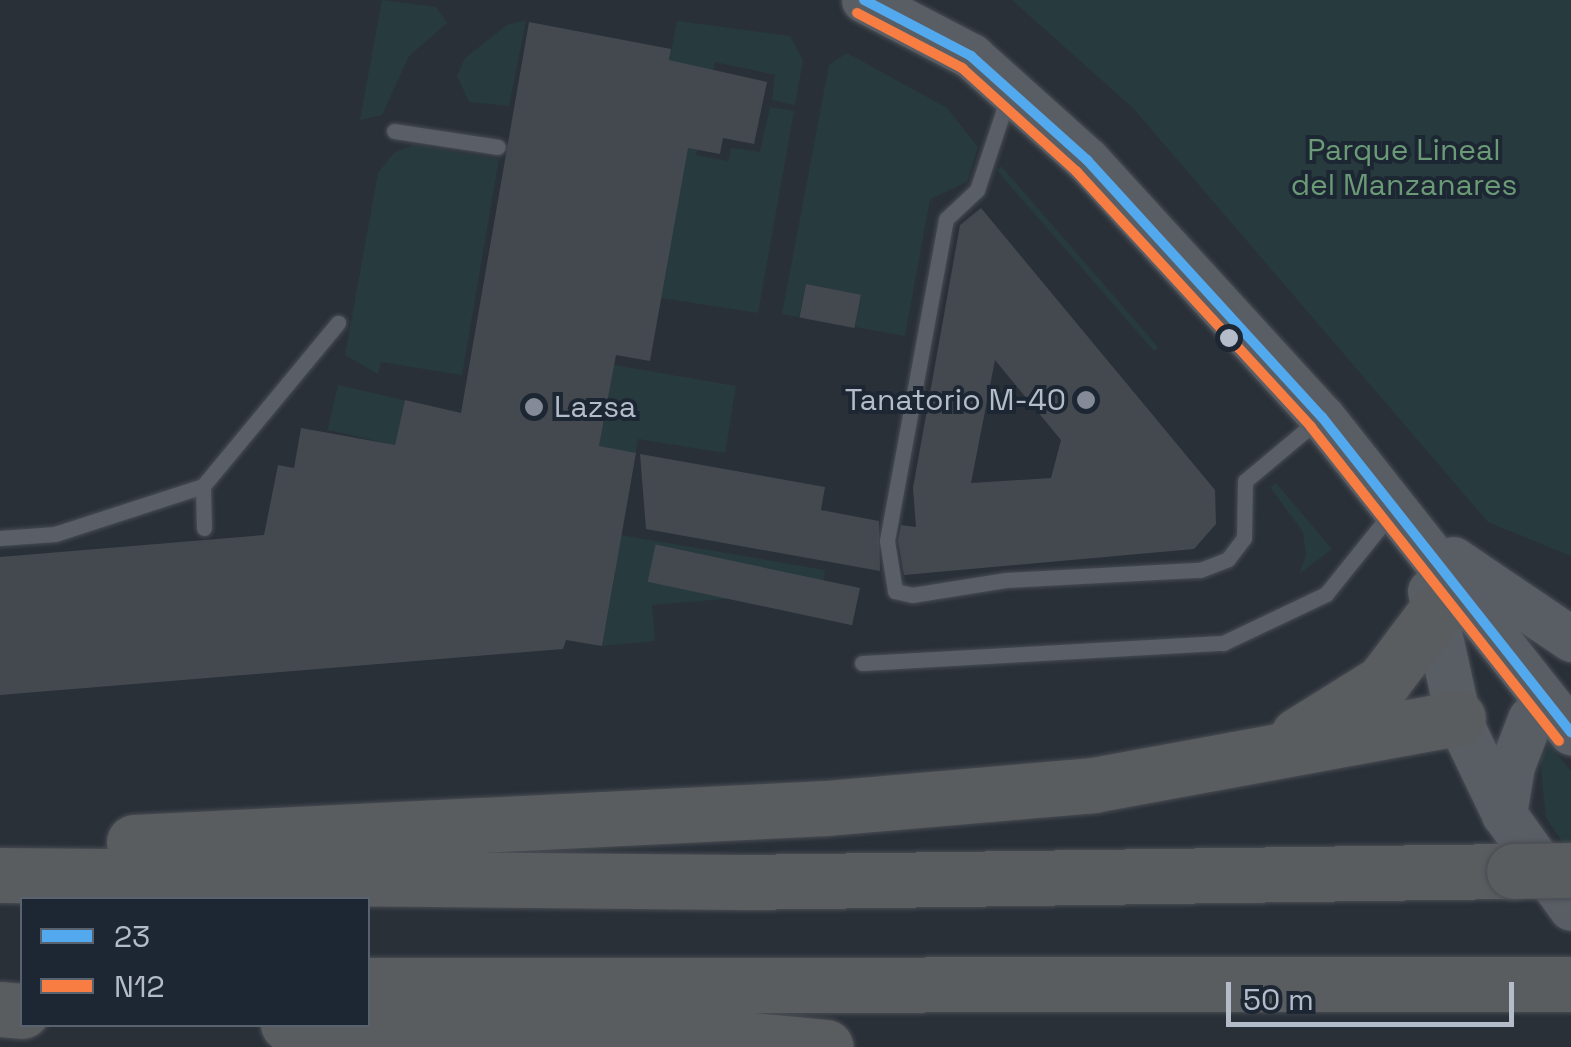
<!DOCTYPE html>
<html>
<head>
<meta charset="utf-8">
<style>
	body { margin:0 }
	#map { position:relative; width:1571px; height:1047px; overflow:hidden; background:#2a3038; font-family:"Space Grotesk",sans-serif }
	div>[style] { position:absolute }
	[style*='--x'] { left:calc(var(--x)*1px); top:calc(var(--y)*1px); width:calc(var(--w)*1px); rotate:calc(var(--a)*1deg) }
	.green>* { inset:0; background:#273a3e; transform-origin:0 0 }
	.building>* { inset:0; background:#444950; transform-origin:0 0 }
	.roads { filter:drop-shadow(0 0 2px #484c53) drop-shadow(0 0 2px #484c53) }
	.service>* { height:15px; margin:-7.5px; padding:0 7.5px; transform-origin:7.5px; border-radius:7.5px; background:#5a5e66 }
	.secondary>* { height:45px; margin:-22.5px; padding:0 22.5px; transform-origin:22.5px; border-radius:22.5px; background:#595d64 }
	.motorway>* { height:55px; margin:-27.5px; padding:0 27.5px; transform-origin:27.5px; border-radius:27.5px; background:#5a5d60 }
	.bridges { filter:drop-shadow(0 0 2px #474c53) drop-shadow(0 0 2px #474c53) }
	.motorway-bridge>* { height:55px; margin:-27.5px; padding:0 27.5px; transform-origin:27.5px; border-radius:27.5px; background:#5a5d60 }
	.bus-1>* { height:10px; margin:-5px; padding:0 5px; transform-origin:5px; border-radius:5px; background:#53a9ee }
	.bus-2>* { height:10px; margin:-5px; padding:0 5px; transform-origin:5px; border-radius:5px; background:#f77d43 }
	.dots>* { width:28px; height:28px; translate:-50% -50%; box-sizing:border-box; border:5px solid #1d2633; border-radius:50% }
	span { translate:-50% -50%; white-space:nowrap; text-align:center; line-height:1.15; -webkit-text-stroke:8px #1d2633; paint-order:stroke }
	.park-label { font-size:30px; color:#6b9a76 }
	.poi-label { font-size:30px; color:#b4bcc9 }
	.right { translate:-100% -50%; text-align:right }
	.left { translate:0 -50%; text-align:left }
	.legend { position:absolute; left:20px; top:897px; width:350px; height:130px; box-sizing:border-box; background:#1d2633; border:2px solid #59626f; margin:0; padding:12px 18px; list-style:none; font-size:30px; color:#b4bcc9 }
	.legend li { display:flex; align-items:center; gap:20px; height:50px }
	.legend b { width:50px; border:2px solid #59626f }
	.scale { position:absolute; left:1226px; top:982px; width:288px; height:45px; box-sizing:border-box; border:5px solid #b4bcc9; border-top:0; padding-left:12px; font-size:30px; line-height:35px; white-space:nowrap; color:#b4bcc9; -webkit-text-stroke:8px #1d2633; paint-order:stroke }
</style>
</head>
<body>
<div id="map">
	<div class="green">
		<div style="clip-path:polygon(382px 0,436px 7px,447px 23px,409px 56px,382px 115px,360px 120px)"></div>
		<div style="clip-path:polygon(1012px 0,1571px 0,1571px 556px,1488px 522px,1133px 108px)"></div>
		<div style="clip-path:polygon(526px 20px,509px 106px,469px 102px,457px 76px,465px 58px,507px 25px)"></div>
		<div style="clip-path:polygon(677px 21px,790px 36px,803px 60px,795px 105px,772px 100px,775px 75px,715px 62px,696px 155px,728px 161px,731px 148px,760px 152px,770px 107px,794px 111px,758px 313px,661px 298px,650px 163px)"></div>
		<div style="clip-path:polygon(847px 53px,947px 108px,978px 147px,967px 182px,930px 199px,905px 336px,855px 327px,861px 295px,806px 284px,799px 317px,782px 314px,829px 65px)"></div>
		<div style="clip-path:polygon(413px 145px,499px 159px,462px 375px,381px 362px,378px 374px,345px 355px,378px 173px,394px 153px)"></div>
		<div style="left:1001px;top:166px;width:240px;height:6px;rotate:49deg"></div>
		<div style="clip-path:polygon(614px 365px,736px 386px,725px 453px,638px 439px,621px 535px,825px 570px,822px 591px,652px 605px,655px 641px,602px 646px,615px 574px,577px 567px)"></div>
		<div style="left:338px;top:385px;width:69px;height:46px;rotate:13deg"></div>
		<div style="clip-path:polygon(1276px 483px,1332px 549px,1299px 574px,1306px 555px,1303px 532px,1270px 487px)"></div>
		<div style="clip-path:polygon(1549px 744px,1571px 771px,1571px 854px,1546px 818px,1540px 760px)"></div>
	</div>
	<div class="building">
		<div style="clip-path:polygon(529px 22px,671px 49px,669px 60px,767px 82px,754px 144px,723px 138px,720px 154px,688px 148px,650px 361px,616px 355px,599px 446px,636px 453px,602px 646px,566px 640px,563px 649px,0 695px,0 557px,264px 535px,278px 465px,294px 468px,301px 428px,395px 445px,405px 400px,461px 413px)"></div>
		<div style="clip-path:polygon(evenodd,981px 208px,1215px 490px,1216px 524px,1194px 549px,904px 575px,898px 541px,901px 525px,916px 527px,913px 488px,960px 225px,981px 208px,995px 360px,1061px 440px,1051px 478px,971px 483px,995px 360px)"></div>
		<div style="left:806px;top:284px;width:56px;height:34px;rotate:11deg"></div>
		<div style="clip-path:polygon(640px 454px,825px 487px,821px 510px,879px 521px,880px 571px,646px 529px)"></div>
		<div style="left:860px;top:588px;width:38px;height:209px;rotate:102deg"></div>
	</div>
	<div class="roads">
		<div class="service">
			<div style="--x:1008;--y:97;--w:98;--a:108.4"></div>
			<div style="--x:977;--y:190;--w:42;--a:136.9"></div>
			<div style="--x:946;--y:219;--w:327;--a:100.4"></div>
			<div style="--x:887;--y:541;--w:51;--a:80.9"></div>
			<div style="--x:895;--y:591;--w:17;--a:13"></div>
			<div style="--x:912;--y:595;--w:95;--a:-9.1"></div>
			<div style="--x:1006;--y:580;--w:194;--a:-3"></div>
			<div style="--x:1200;--y:570;--w:30;--a:-21"></div>
			<div style="--x:1228;--y:559;--w:26;--a:-53"></div>
			<div style="--x:1244;--y:538;--w:57;--a:-89"></div>
			<div style="--x:1245;--y:481;--w:97;--a:-40"></div>
			<div style="--x:394;--y:131;--w:105;--a:8.7"></div>
			<div style="--x:204;--y:528;--w:42;--a:-91.4"></div>
			<div style="--x:203;--y:486;--w:212;--a:-50.4"></div>
			<div style="--x:0;--y:538;--w:55;--a:-4.2"></div>
			<div style="--x:55;--y:534;--w:156;--a:-18"></div>
			<div style="--x:862;--y:663;--w:362;--a:-3.2"></div>
			<div style="--x:1223;--y:643;--w:114;--a:-25.4"></div>
			<div style="--x:1326;--y:594;--w:105;--a:-51.2"></div>
		</div>
		<div class="secondary">
			<div style="--x:864;--y:0;--w:121;--a:27.6"></div>
			<div style="--x:971;--y:56;--w:156;--a:41.9"></div>
			<div style="--x:1087;--y:160;--w:348;--a:47.6"></div>
			<div style="--x:1322;--y:417;--w:402;--a:51.7"></div>
			<div style="--x:1453;--y:559;--w:143;--a:34.1"></div>
			<div style="--x:1430;--y:591;--w:130;--a:77.6"></div>
			<div style="--x:1458;--y:718;--w:106;--a:64.4"></div>
			<div style="--x:1546;--y:702;--w:23;--a:133"></div>
			<div style="--x:1530;--y:719;--w:50;--a:111"></div>
			<div style="--x:1512;--y:766;--w:49;--a:99.5"></div>
			<div style="--x:1504;--y:814;--w:115;--a:54.5"></div>
		</div>
		<div class="motorway">
			<div style="--x:1298;--y:735;--w:100;--a:-31.9"></div>
			<div style="--x:1383;--y:682;--w:86;--a:-53"></div>
			<div style="--x:134;--y:842;--w:693;--a:-2.81"></div>
			<div style="--x:826;--y:808;--w:268;--a:-4.9"></div>
			<div style="--x:1093;--y:785;--w:371;--a:-10.4"></div>
			<div style="--x:0;--y:875;--w:741;--a:0.54"></div>
			<div style="--x:741;--y:882;--w:773;--a:-0.82"></div>
			<div style="--x:368;--y:985;--w:1203;--a:-0.05"></div>
			<div style="--x:0;--y:1009;--w:22;--a:5"></div>
			<div style="--x:288;--y:1024;--w:433;--a:1.7"></div>
			<div style="--x:721;--y:1037;--w:105;--a:5.4"></div>
		</div>
	</div>
	<div class="bridges">
		<div class="motorway-bridge">
			<div style="--x:1514;--y:871;--w:57;--a:-1"></div>
		</div>
	</div>
	<div class="bus-1">
		<div style="--x:864;--y:0;--w:121;--a:27.6"></div>
		<div style="--x:971;--y:56;--w:156;--a:41.9"></div>
		<div style="--x:1087;--y:160;--w:348;--a:47.6"></div>
		<div style="--x:1322;--y:417;--w:402;--a:51.7"></div>
	</div>
	<div class="bus-2">
		<div style="--x:857;--y:13;--w:119;--a:27.6"></div>
		<div style="--x:962;--y:68;--w:154;--a:42.1"></div>
		<div style="--x:1076;--y:171;--w:348;--a:47.4"></div>
		<div style="--x:1311;--y:427;--w:400;--a:51.7"></div>
	</div>
	<div class="dots">
		<div style="left:1229px;top:338px;background:#b4bcc9"></div>
		<div style="left:1086px;top:400px;background:#848b96"></div>
		<div style="left:534px;top:407px;background:#848b96"></div>
	</div>
	<div class="park-label">
		<span style="left:1404px;top:167px">Parque Lineal<br>del Manzanares</span>
	</div>
	<div class="poi-label">
		<span class="right" style="left:1066px;top:400px">Tanatorio M-40</span>
		<span class="left" style="left:554px;top:407px">Lazsa</span>
	</div>
	<ul class="legend">
	<li><b style="height:12px;background:#53a9ee"></b>23</li>
	<li><b style="height:12px;background:#f77d43"></b>N12</li>
	</ul>
	<div class="scale">50 m</div>
</div>
</body>
</html>
